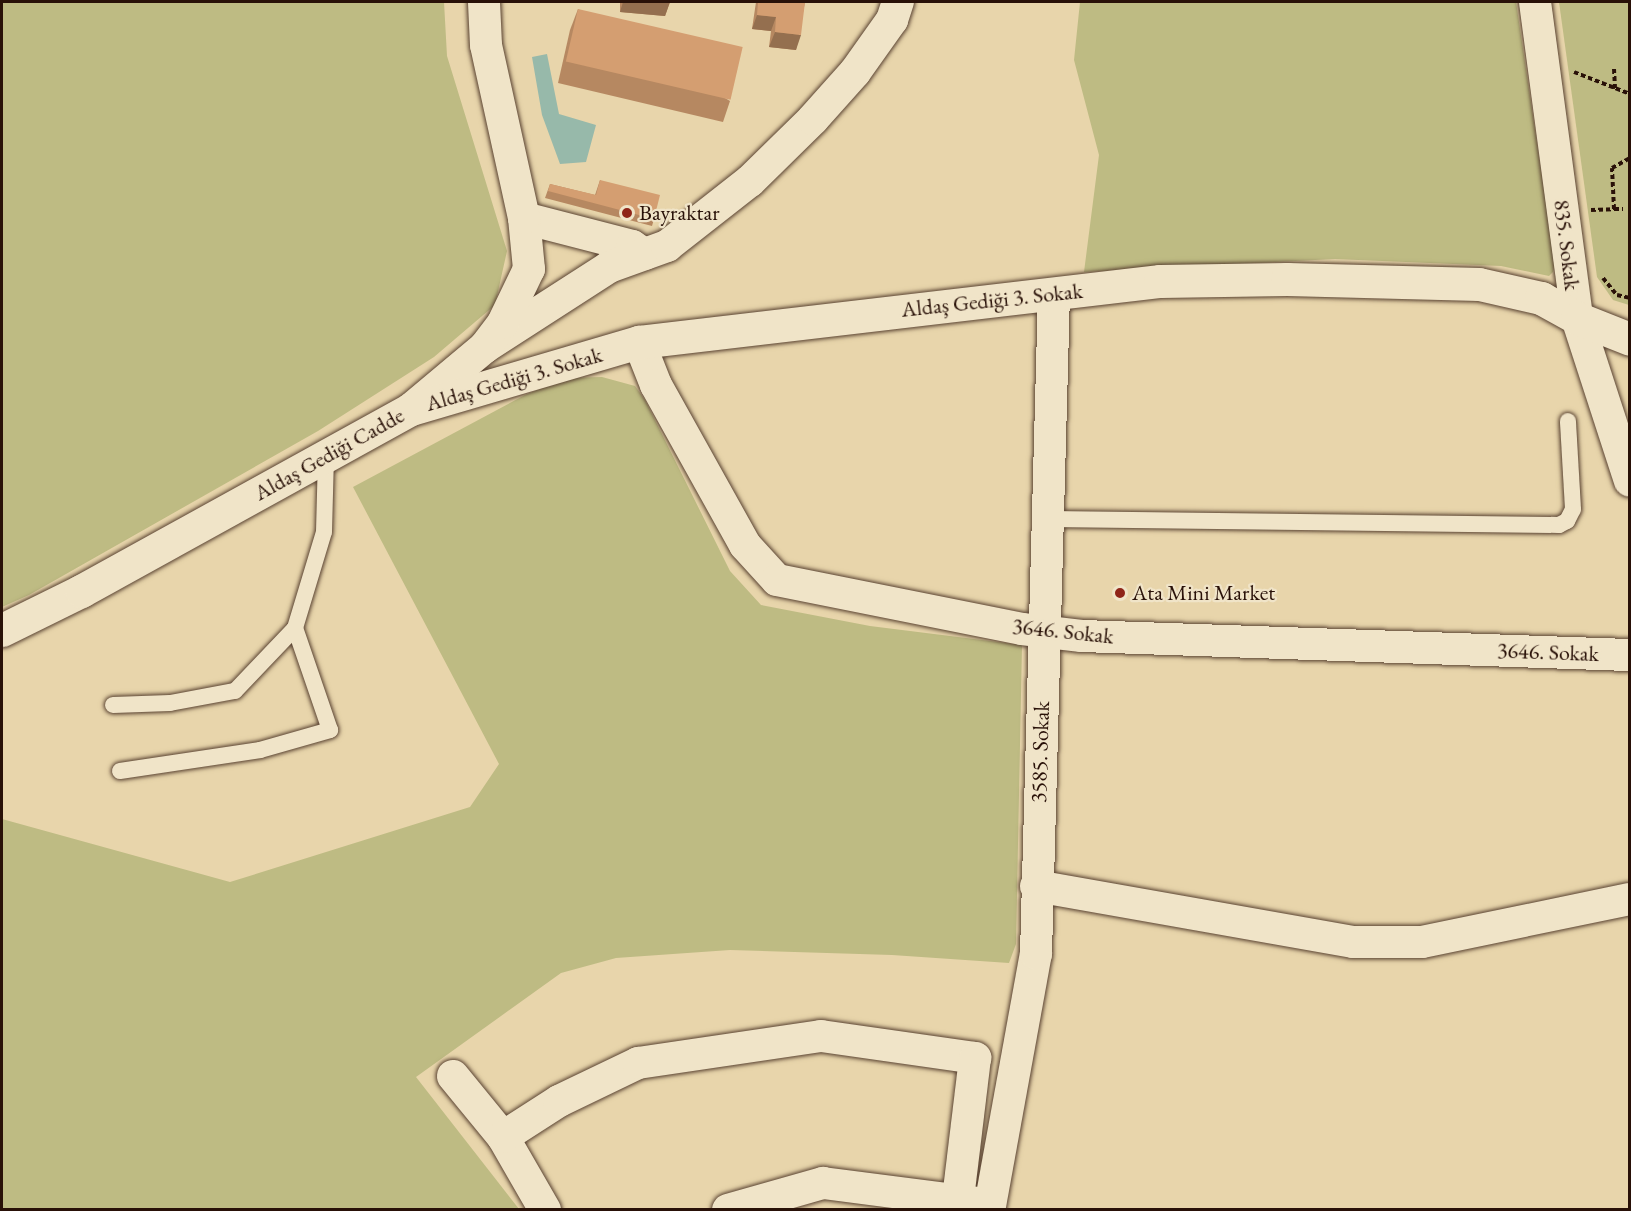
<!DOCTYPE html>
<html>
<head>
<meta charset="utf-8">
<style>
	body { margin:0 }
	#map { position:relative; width:1631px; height:1211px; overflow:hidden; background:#e8d5ab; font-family:"EB Garamond",serif }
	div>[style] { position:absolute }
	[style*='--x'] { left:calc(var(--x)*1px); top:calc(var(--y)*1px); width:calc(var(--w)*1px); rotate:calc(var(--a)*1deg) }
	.green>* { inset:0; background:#bebb83 }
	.water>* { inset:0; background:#97b9aa }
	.path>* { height:4px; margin-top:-2px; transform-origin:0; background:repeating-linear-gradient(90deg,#291108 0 4.5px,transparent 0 7.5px) }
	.roads { filter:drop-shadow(0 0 2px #594231) drop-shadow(0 0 2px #594231) }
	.service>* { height:16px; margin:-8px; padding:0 8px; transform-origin:8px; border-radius:8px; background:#f0e4c8 }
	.minor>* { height:32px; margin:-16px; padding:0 16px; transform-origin:16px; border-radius:16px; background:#f0e4c8 }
	.tertiary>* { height:33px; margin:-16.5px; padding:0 16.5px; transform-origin:16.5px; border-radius:16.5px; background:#f0e4c8 }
	.wall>* { inset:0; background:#b68861 }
	.shaded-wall>* { inset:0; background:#946f4f }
	.building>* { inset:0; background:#d49e71; transform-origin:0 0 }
	.dots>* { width:16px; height:16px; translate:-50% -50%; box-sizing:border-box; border:3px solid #f0e4c8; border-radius:50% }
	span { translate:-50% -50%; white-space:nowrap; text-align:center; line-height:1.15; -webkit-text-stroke:4.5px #f0e4c8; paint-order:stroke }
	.poi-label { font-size:22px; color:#291108 }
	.left { translate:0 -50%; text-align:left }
	.street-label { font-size:22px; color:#291108 }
	.frame { position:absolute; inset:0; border:3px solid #291108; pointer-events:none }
</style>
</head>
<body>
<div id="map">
	<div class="green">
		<div style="clip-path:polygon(2px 2px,444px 2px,447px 56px,507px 251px,495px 305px,434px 357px,318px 431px,29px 595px,2px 607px)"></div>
		<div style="clip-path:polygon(1080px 2px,1516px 2px,1555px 264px,1553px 272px,1549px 276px,1501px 266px,1335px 259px,1084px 272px,1099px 155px,1074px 60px)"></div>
		<div style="clip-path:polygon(1559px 2px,1629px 2px,1629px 305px,1613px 300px,1597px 277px)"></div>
		<div style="clip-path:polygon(602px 377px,635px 386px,645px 400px,730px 571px,761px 605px,870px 626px,1022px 645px,1016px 944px,1009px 963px,892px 955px,730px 950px,616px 958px,561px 973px,416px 1077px,519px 1209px,2px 1209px,2px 819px,230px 882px,470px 807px,499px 764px,353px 487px,525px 395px,567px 378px)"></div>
	</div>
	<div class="water">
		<div style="clip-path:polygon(547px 54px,559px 114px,596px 125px,586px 162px,560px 164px,542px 115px,532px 57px)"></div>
	</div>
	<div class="path">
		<div style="--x:1614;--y:69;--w:20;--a:87"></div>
		<div style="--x:1574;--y:72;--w:60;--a:21.4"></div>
		<div style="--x:1614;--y:209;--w:9;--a:0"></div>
		<div style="--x:1591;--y:210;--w:23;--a:-2"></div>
		<div style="--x:1614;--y:209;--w:41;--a:-92.8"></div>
		<div style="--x:1612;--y:168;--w:21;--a:-29"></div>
		<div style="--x:1603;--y:278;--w:22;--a:51"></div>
		<div style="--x:1617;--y:295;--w:13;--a:13"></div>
	</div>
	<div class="roads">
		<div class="service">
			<div style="--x:1049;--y:519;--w:510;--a:0.67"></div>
			<div style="--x:1559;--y:525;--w:9;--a:-27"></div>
			<div style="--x:1567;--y:521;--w:13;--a:-63"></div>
			<div style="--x:1573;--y:509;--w:88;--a:-93.3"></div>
			<div style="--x:113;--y:705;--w:57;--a:-2"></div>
			<div style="--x:170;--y:703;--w:66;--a:-10.5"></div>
			<div style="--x:235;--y:691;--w:87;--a:-46.4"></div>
			<div style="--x:295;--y:628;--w:100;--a:-73.2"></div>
			<div style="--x:324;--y:532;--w:76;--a:-88.5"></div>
			<div style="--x:120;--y:771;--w:142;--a:-8.5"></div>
			<div style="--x:260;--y:750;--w:73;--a:-15.9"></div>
			<div style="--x:330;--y:730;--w:108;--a:-108.9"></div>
		</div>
		<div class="minor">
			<div style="--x:1535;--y:2;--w:319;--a:82.4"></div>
			<div style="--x:1577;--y:318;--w:171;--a:72"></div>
			<div style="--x:524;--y:218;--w:112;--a:14.5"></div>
			<div style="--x:632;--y:246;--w:15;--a:32"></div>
			<div style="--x:639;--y:342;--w:46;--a:68.4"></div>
			<div style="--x:656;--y:385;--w:183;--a:60.9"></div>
			<div style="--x:745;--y:545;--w:47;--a:47.6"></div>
			<div style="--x:777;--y:580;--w:250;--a:11.3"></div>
			<div style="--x:1022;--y:629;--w:60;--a:6.7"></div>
			<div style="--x:1082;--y:636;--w:548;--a:1.99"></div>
			<div style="--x:485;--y:347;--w:148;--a:-32.8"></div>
			<div style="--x:609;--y:267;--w:62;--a:-19.9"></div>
			<div style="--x:667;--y:246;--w:105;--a:-38.1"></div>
			<div style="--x:750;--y:181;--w:88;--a:-44.5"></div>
			<div style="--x:813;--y:119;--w:63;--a:-48.2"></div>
			<div style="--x:855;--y:72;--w:64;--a:-54.6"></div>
			<div style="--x:892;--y:20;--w:19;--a:-72"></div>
			<div style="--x:411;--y:409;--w:97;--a:-40"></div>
			<div style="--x:485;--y:347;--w:30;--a:-53"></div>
			<div style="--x:503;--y:323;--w:60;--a:-64.3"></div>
			<div style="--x:529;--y:269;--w:51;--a:-95.6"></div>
			<div style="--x:524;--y:218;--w:177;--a:-102.4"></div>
			<div style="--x:486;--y:45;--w:43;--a:-92.7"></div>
			<div style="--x:1036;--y:886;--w:322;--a:10"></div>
			<div style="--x:1353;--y:942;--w:69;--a:0"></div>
			<div style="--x:1422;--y:942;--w:212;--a:-11.7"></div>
			<div style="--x:453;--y:1076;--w:79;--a:50.7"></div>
			<div style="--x:990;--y:1206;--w:256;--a:-79.7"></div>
			<div style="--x:1036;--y:954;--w:660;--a:-88.44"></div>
			<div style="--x:545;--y:1210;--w:84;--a:-119.9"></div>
			<div style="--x:503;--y:1137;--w:67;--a:-32.7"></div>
			<div style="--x:559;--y:1101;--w:88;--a:-25.7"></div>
			<div style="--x:638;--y:1063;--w:185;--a:-8.4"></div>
			<div style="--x:821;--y:1036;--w:156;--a:8.1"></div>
			<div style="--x:975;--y:1058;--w:142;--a:96.9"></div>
			<div style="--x:728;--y:1210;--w:99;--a:-15.9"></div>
			<div style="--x:823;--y:1183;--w:155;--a:7.4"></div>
		</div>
		<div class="tertiary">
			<div style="--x:2;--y:630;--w:88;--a:-26.3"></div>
			<div style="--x:81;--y:591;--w:377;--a:-28.9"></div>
			<div style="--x:411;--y:409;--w:238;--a:-16.4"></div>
			<div style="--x:639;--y:342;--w:525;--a:-6.68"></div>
			<div style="--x:1160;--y:281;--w:127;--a:-0.9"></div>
			<div style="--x:1287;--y:279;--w:192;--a:1.5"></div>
			<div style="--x:1479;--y:284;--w:64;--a:12.7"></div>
			<div style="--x:1541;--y:298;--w:41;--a:29.1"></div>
			<div style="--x:1577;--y:318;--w:57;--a:21.6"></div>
		</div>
	</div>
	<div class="wall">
		<div style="clip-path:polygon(620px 2px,670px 2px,665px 16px,620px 12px)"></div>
		<div style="clip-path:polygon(756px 2px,805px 2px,796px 50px,769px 47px,771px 31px,752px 29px)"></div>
		<div style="clip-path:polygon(578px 9px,730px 101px,723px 122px,558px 83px,570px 30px)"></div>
		<div style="clip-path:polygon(600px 180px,654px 219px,652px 226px,545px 198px,550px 184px,595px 195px)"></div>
	</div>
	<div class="shaded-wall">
		<div style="clip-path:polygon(623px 2px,670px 2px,665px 16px,620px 12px)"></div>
		<div style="clip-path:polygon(757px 15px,776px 17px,771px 31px,752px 29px)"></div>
		<div style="clip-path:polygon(775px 32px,801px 35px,796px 50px,769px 47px)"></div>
	</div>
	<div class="building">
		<div style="clip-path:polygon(758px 2px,805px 2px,801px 35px,775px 32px,776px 17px,757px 15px)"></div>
		<div style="left:578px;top:9px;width:169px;height:54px;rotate:13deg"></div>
		<div style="clip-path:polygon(600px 180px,660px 195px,654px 219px,548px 191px,550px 184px,596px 195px)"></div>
	</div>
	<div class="dots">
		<div style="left:627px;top:213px;background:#8f2418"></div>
		<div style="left:1120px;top:593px;background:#8f2418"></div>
	</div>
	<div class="poi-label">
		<span class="left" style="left:639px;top:213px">Bayraktar</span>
		<span class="left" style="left:1132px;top:593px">Ata Mini Market</span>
	</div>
	<div class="street-label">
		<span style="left:1567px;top:245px;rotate:83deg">835. Sokak</span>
		<span style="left:992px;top:300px;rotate:-6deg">Aldaş Gediği 3. Sokak</span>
		<span style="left:514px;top:379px;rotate:-16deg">Aldaş Gediği 3. Sokak</span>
		<span style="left:329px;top:454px;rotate:-29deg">Aldaş Gediği Cadde</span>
		<span style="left:1063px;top:631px;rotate:6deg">3646. Sokak</span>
		<span style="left:1548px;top:652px;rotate:2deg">3646. Sokak</span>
		<span style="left:1040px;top:752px;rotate:-88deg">3585. Sokak</span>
	</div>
	<div class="frame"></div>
</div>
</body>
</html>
